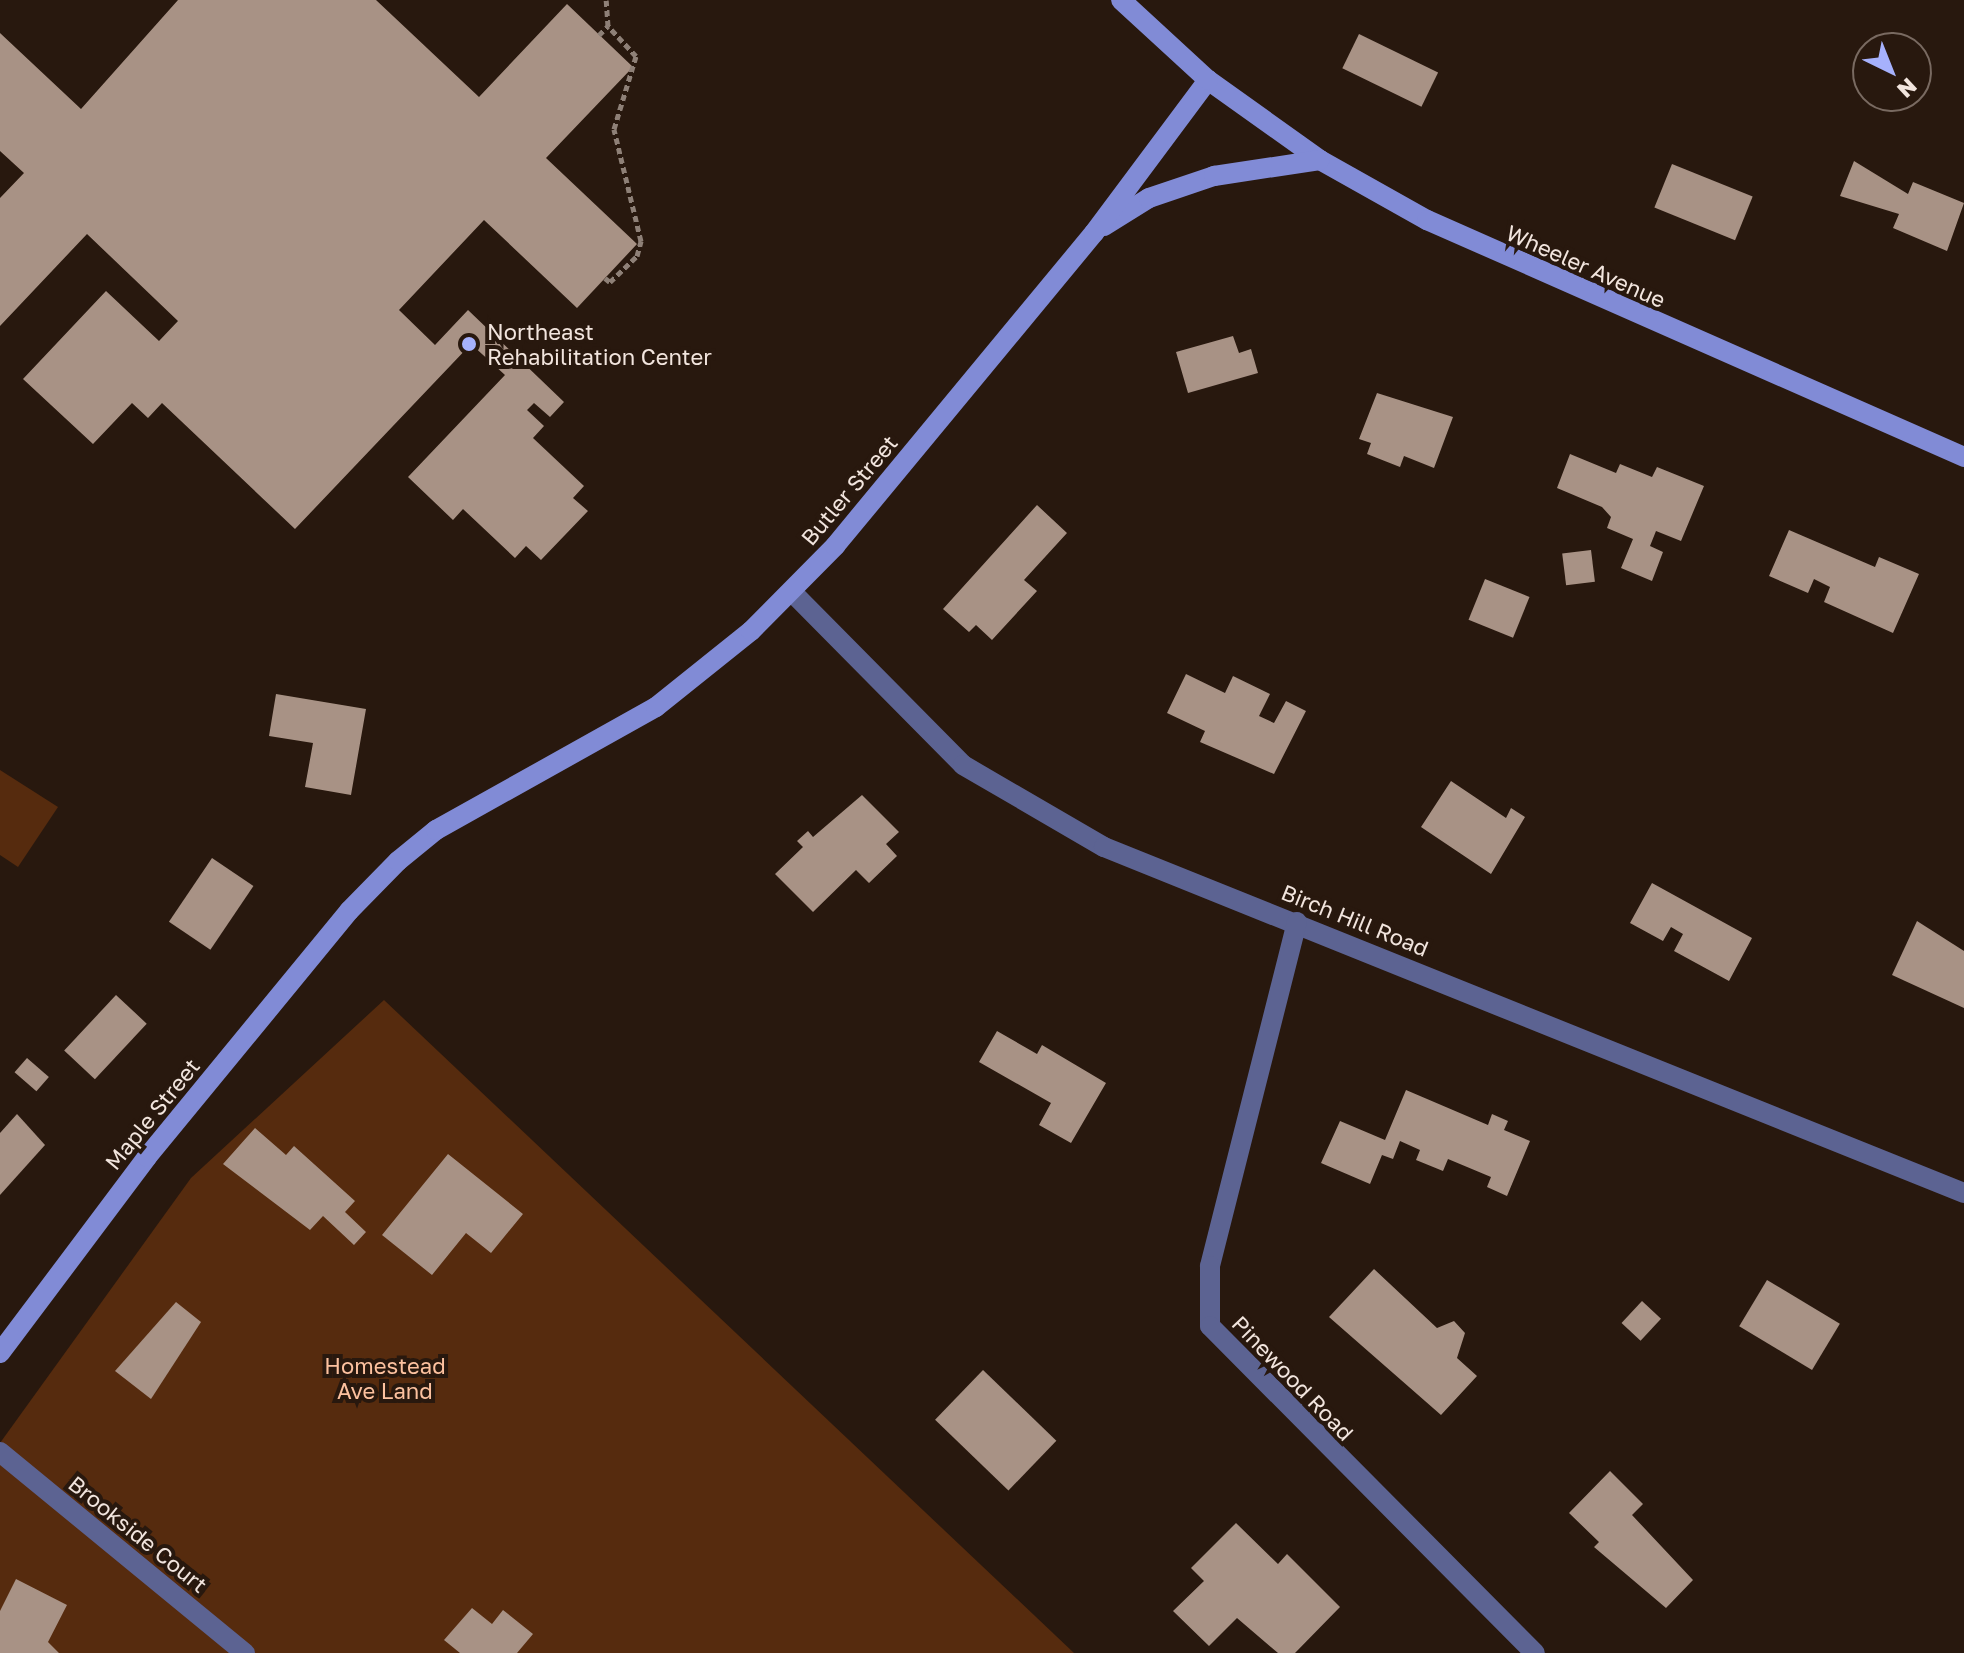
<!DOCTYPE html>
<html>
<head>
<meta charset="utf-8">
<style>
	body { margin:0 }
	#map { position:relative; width:1964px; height:1653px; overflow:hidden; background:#28180e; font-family:"Golos Text",sans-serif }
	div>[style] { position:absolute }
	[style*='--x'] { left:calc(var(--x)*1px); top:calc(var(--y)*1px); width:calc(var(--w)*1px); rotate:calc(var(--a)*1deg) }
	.green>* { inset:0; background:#562b0e }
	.building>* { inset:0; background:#a89285; transform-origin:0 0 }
	.path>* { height:5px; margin-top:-2.5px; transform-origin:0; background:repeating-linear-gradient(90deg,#8e8077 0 6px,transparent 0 10px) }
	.street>* { height:20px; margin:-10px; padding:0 10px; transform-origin:10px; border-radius:10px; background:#5c6392 }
	.secondary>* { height:20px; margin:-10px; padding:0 10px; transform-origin:10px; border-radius:10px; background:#818bd6 }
	.dots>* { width:22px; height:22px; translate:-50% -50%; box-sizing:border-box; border:4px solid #28180e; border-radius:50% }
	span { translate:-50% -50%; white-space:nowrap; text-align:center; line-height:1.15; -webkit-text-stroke:8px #28180e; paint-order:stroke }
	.street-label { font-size:22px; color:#f2e5de }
	.poi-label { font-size:22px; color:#f2e5de }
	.left { translate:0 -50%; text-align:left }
	.park-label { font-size:22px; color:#fcc19f }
	.north { position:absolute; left:1852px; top:32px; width:80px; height:80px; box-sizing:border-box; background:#28180e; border:2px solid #796a61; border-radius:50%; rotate:137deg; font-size:22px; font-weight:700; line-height:32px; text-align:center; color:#f2e5de }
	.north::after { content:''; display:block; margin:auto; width:28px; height:36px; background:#a6b1fc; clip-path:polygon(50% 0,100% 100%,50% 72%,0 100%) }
</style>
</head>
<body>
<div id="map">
	<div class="green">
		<div style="clip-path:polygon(0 770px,58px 807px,18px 867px,0 855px)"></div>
		<div style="clip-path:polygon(384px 1000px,1074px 1653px,0 1653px,0 1443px,191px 1178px)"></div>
	</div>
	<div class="building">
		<div style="clip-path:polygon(178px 0,376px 0,479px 97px,567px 4px,633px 67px,546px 158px,637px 244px,577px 308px,484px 220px,399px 310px,435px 345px,468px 310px,564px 402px,550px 417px,534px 403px,527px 410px,544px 426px,533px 438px,584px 486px,573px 498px,588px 511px,541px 560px,526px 546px,515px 558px,463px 509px,453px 520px,408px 477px,505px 375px,471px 344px,295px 529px,162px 403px,148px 418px,132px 403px,93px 444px,23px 379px,106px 291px,159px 341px,178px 321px,87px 234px,0 326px,0 198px,24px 173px,0 151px,0 33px,81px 109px)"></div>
		<div style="left:1359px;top:34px;width:88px;height:38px;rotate:26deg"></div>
		<div style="clip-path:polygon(1854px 161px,1908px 194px,1913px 182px,1964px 203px,1947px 251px,1893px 228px,1899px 214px,1840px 196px)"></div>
		<div style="left:1672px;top:164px;width:87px;height:47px;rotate:22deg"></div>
		<div style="clip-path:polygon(1233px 336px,1239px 353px,1251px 349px,1258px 373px,1188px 393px,1176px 352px)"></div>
		<div style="clip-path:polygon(1377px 393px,1453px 417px,1434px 468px,1404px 456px,1400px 467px,1367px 454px,1371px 443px,1359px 439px)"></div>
		<div style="clip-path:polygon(1570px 454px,1616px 473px,1620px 464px,1652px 477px,1657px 467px,1704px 486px,1681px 541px,1656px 531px,1650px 546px,1663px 552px,1652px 581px,1621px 568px,1633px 539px,1607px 528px,1611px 517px,1602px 507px,1557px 488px)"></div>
		<div style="clip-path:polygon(1037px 505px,1067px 533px,1024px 580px,1037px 591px,992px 640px,976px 625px,969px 632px,943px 609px)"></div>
		<div style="clip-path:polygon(1789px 530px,1875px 567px,1879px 557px,1919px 574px,1893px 633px,1824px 602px,1830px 587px,1814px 579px,1808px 593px,1769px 576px)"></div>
		<div style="left:1591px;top:550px;width:32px;height:29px;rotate:83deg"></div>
		<div style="left:1485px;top:579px;width:48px;height:44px;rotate:22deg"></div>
		<div style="clip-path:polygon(1186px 674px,1225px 693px,1233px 676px,1270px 694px,1259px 716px,1274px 723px,1286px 701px,1306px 711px,1274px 774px,1200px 742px,1205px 731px,1167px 713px)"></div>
		<div style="clip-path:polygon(276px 694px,366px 709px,351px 795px,305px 787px,313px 743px,269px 736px)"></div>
		<div style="clip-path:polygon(1451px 781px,1506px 818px,1511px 808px,1525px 817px,1491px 874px,1421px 827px)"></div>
		<div style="clip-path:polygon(862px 795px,899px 832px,886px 844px,897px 856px,869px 883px,856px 870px,813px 912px,775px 874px,803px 847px,797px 841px,808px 831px,813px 837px)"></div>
		<div style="left:212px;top:858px;width:50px;height:77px;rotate:34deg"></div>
		<div style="clip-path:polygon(1652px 883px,1752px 938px,1729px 981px,1674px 951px,1683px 934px,1671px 927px,1663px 941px,1630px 923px)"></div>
		<div style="clip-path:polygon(1917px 921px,1964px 951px,1964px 1008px,1892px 975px)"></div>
		<div style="left:116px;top:995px;width:42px;height:76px;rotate:43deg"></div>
		<div style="clip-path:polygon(997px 1031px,1037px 1054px,1042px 1045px,1106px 1083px,1071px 1143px,1039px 1125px,1051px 1103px,979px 1062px)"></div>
		<div style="left:27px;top:1058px;width:29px;height:19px;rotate:41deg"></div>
		<div style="clip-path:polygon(1406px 1090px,1488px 1125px,1492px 1114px,1508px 1121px,1504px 1130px,1530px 1141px,1507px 1196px,1487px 1187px,1491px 1177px,1448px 1159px,1443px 1171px,1416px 1160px,1420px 1150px,1400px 1141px,1393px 1159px,1382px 1155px,1370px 1184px,1321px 1163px,1340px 1121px,1385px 1140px)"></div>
		<div style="clip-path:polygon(17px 1114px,45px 1145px,0 1195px,0 1133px)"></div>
		<div style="clip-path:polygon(255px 1128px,286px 1155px,294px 1146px,355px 1201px,345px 1212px,366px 1232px,354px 1245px,323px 1216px,310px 1230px,223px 1164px)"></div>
		<div style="clip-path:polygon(448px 1154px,523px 1214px,491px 1253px,466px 1233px,432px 1275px,382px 1235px)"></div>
		<div style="clip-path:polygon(1374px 1269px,1437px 1328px,1454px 1321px,1465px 1333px,1457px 1358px,1477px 1376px,1441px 1415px,1329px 1317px)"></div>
		<div style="left:1767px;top:1280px;width:85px;height:54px;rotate:31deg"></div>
		<div style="left:1642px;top:1301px;width:26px;height:30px;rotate:43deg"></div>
		<div style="clip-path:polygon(176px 1302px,201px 1322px,151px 1399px,115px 1371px)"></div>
		<div style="left:983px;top:1370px;width:102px;height:69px;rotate:44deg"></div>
		<div style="clip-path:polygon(1610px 1471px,1643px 1504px,1632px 1515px,1693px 1580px,1666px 1608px,1594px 1547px,1599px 1542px,1569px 1513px)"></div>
		<div style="clip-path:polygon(1236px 1523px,1278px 1564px,1287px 1554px,1340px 1607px,1295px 1653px,1278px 1653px,1237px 1618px,1209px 1646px,1173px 1611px,1204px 1581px,1191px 1568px)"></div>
		<div style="clip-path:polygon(16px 1579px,67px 1605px,48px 1642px,59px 1653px,0 1653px,0 1611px)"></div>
		<div style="clip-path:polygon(472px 1608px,492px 1624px,503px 1610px,533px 1634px,517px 1653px,460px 1653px,444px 1640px)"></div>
	</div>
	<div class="path">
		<div style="--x:599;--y:35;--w:13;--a:-45"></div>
		<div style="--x:608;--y:26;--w:26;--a:-94"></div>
		<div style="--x:605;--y:278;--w:6;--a:39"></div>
		<div style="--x:610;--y:282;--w:37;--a:-44"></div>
		<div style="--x:637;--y:256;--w:16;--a:-75"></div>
		<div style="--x:641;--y:241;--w:115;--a:-103.6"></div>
		<div style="--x:614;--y:129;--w:76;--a:-73.2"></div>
		<div style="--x:636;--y:56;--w:41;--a:-133"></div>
	</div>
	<div class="street">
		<div style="--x:792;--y:592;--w:243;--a:45.3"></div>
		<div style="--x:963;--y:765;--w:163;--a:30.2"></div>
		<div style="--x:1104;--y:847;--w:927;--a:21.92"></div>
		<div style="--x:1297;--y:922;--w:355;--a:104.2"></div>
		<div style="--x:1210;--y:1266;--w:60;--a:90"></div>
		<div style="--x:1210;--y:1326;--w:461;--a:45.2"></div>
		<div style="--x:0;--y:1452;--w:317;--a:39.4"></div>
	</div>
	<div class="secondary">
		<div style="--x:1208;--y:80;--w:138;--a:35.5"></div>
		<div style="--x:1320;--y:160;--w:123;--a:29.3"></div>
		<div style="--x:1427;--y:220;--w:587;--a:23.81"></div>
		<div style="--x:1104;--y:226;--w:53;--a:-31.9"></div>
		<div style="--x:1149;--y:198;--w:69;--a:-18.7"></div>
		<div style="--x:1214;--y:176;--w:107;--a:-8.6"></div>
		<div style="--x:0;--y:1353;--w:245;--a:-53.1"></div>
		<div style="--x:147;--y:1157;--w:318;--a:-50.6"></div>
		<div style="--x:349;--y:911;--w:70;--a:-45.6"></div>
		<div style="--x:398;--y:861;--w:49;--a:-39.2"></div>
		<div style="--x:436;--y:830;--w:252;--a:-29.2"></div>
		<div style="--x:656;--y:707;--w:122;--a:-38.7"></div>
		<div style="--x:751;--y:631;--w:120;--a:-45.3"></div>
		<div style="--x:835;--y:546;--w:406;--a:-50.4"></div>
		<div style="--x:1094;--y:233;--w:191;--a:-53.3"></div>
		<div style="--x:1208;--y:80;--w:118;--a:-137.4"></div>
	</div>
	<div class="dots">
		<div style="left:469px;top:344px;background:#a6b1fc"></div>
	</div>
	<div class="street-label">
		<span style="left:1586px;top:266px;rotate:24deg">Wheeler Avenue</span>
		<span style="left:849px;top:490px;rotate:-50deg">Butler Street</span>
		<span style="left:1355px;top:920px;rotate:22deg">Birch Hill Road</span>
		<span style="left:152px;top:1114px;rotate:-51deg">Maple Street</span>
		<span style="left:1293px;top:1378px;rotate:46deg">Pinewood Road</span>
		<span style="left:138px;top:1534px;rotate:39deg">Brookside Court</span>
	</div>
	<div class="poi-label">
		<span class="left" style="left:487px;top:344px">Northeast<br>Rehabilitation Center</span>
	</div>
	<div class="park-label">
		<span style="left:385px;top:1378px">Homestead<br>Ave Land</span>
	</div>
	<div class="north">N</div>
</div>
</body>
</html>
